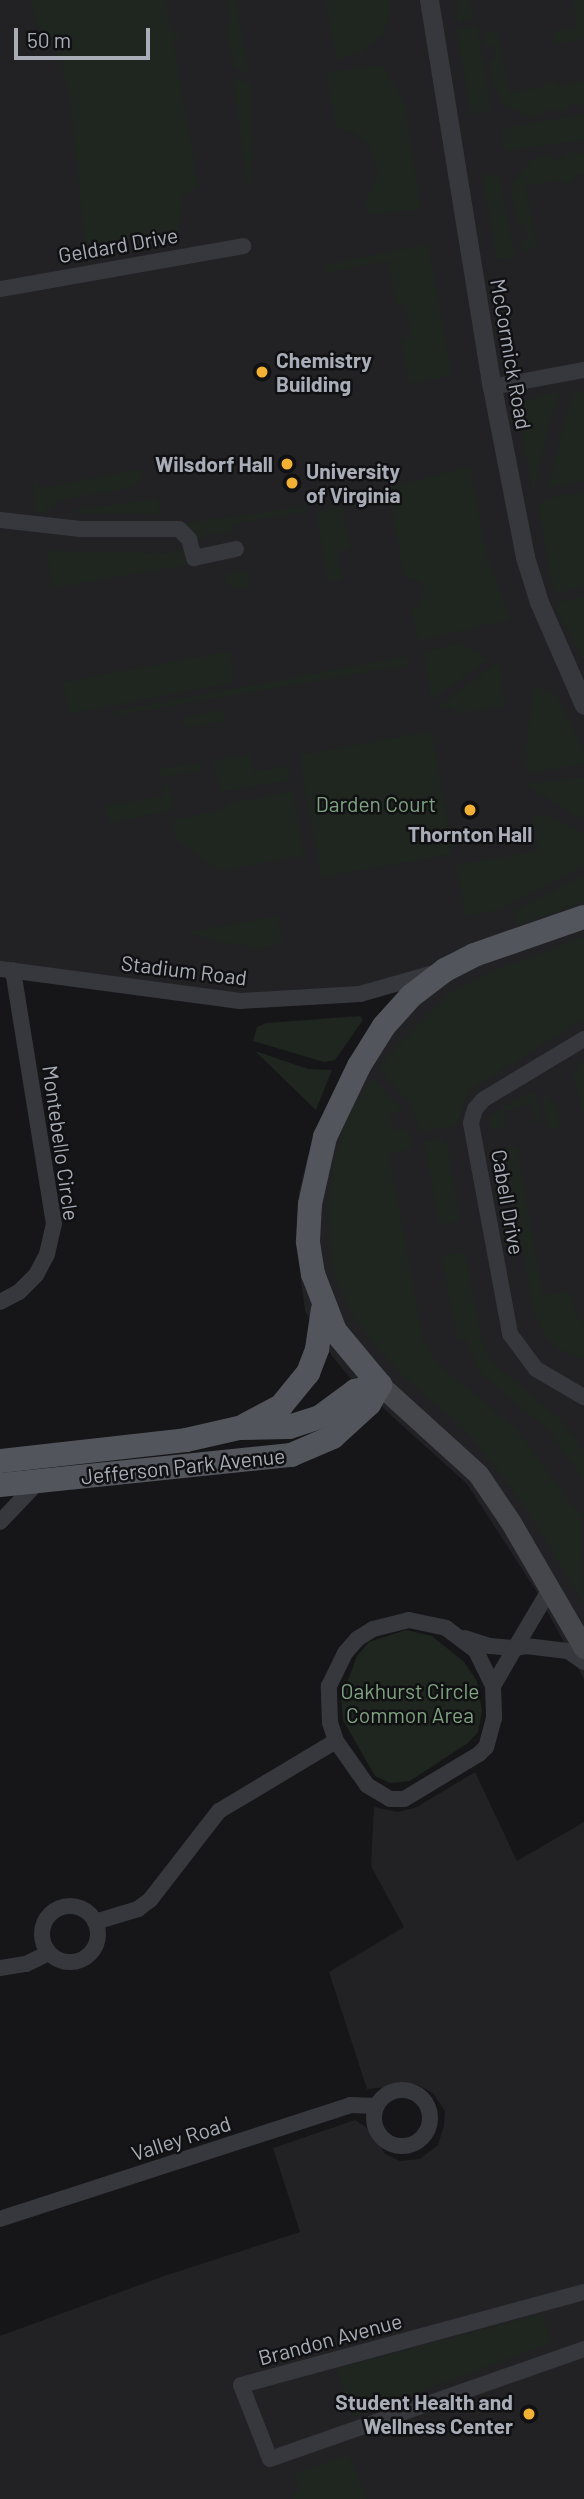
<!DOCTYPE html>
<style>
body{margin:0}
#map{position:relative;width:584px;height:2499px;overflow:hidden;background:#161618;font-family:Barlow,sans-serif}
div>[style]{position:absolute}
.built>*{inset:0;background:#222225}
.green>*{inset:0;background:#1e261f}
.minor>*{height:16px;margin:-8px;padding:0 8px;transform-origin:8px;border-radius:8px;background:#37383d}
.minor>.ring{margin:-8px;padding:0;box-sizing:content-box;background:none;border:16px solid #37383d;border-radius:50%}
.tertiary>*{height:19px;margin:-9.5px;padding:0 9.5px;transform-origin:9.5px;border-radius:9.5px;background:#37383d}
.secondary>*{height:21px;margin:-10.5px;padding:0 10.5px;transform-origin:10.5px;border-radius:10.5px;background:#45474d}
.primary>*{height:24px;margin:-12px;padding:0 12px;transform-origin:12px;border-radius:12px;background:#53555c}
.dots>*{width:19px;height:19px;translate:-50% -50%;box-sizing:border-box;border:4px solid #111113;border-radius:50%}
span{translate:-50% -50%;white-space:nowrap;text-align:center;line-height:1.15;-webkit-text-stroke:5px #111113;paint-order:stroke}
.street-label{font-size:21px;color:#a8adb8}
.poi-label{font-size:21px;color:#a8adb8;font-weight:700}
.left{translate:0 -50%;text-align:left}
.right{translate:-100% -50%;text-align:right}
.park-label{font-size:21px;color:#7fa381}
.scale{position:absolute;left:14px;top:28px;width:136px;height:32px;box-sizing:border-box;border:4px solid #a8adb8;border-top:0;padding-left:9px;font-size:21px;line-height:24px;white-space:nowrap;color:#a8adb8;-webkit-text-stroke:5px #111113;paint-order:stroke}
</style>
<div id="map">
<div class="built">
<i style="clip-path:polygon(0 0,584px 0,584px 1679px,535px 1589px,467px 1484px,351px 1379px,332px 1356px,305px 1311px,296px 1243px,299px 1192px,308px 1156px,368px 1060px,414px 1006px,451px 978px,308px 1002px,0 967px)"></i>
<i style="clip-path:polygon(475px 1772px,517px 1861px,584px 1822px,584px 2499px,0 2499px,0 2336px,164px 2276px,300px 2232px,273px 2148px,355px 2120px,369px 2129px,385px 2154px,400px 2161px,420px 2159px,438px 2145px,444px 2126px,445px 2111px,433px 2093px,416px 2084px,367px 2089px,329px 1972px,404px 1927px,371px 1866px,374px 1807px,398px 1812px,417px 1807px)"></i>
</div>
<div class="green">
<i style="clip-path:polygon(31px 0,166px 0,171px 31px,179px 30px,180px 36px,173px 38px,198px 185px,182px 197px,179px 231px,173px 234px,85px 245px,69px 93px,61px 62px,37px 26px)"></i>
<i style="clip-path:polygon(227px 0,236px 0,249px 75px,234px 67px,226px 27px,230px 26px)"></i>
<i style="clip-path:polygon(325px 0,390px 0,389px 19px,383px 33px,363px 51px,337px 60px)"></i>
<i style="clip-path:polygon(456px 0,470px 0,474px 20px,457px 23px)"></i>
<i style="clip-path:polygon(572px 0,584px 0,584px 39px,556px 44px,554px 31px,577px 27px)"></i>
<i style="clip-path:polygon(477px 26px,491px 111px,471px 114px,456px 29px)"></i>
<i style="clip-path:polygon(498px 31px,509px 93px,543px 87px,543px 83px,556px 81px,557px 86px,584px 81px,584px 106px,581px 103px,569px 105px,568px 109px,555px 112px,554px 108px,542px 111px,542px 116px,531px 117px,505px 105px,494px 89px,489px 60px,495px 59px,494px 45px,486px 46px,485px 33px)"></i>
<i style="clip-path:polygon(381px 65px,404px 100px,421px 209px,370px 215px,363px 203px,371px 192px,377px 172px,374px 156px,365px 141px,352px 132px,336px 128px,326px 73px)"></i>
<i style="clip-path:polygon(236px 77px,251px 84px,252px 183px,247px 182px,233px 81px)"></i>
<i style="clip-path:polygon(584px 114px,584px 140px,504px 151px,501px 132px,504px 128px)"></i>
<i style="clip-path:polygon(578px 150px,579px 154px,584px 153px,584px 175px,574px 176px,575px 182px,562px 184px,561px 180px,526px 186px,537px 248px,522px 251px,520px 241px,528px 239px,525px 224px,518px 225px,511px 189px,513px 182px,532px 159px,551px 155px,552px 159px,564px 157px,564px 153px)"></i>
<i style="clip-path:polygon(499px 173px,515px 257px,497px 260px,482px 177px)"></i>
<i style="clip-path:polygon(428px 244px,452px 375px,409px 384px,401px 341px,406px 335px,412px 339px,405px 303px,400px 306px,395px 301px,388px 261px,325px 273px,324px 265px)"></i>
<i style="clip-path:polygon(584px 391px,584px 481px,547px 488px,570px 402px,575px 394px)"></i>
<i style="clip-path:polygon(560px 392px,549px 425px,533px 493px,518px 409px,524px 400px)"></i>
<i style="clip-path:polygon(470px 466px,486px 553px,510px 619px,418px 641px,411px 610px,420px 605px,424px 587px,420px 581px,404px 576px,388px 488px)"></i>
<i style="clip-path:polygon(141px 469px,142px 478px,133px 487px,61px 500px,42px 513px,35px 512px,33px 484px,37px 483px,38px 489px)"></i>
<i style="clip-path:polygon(584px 492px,584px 587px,560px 593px,553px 590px,538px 508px,547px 498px)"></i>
<i style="clip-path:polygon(158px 498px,160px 514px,72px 513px,77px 510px)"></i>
<i style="clip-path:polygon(308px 506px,308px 511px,233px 524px,233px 532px,197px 538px,185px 523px)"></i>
<i style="clip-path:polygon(342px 506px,350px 549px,338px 552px,342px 580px,328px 582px,316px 512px)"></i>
<i style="clip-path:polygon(184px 550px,187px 565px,52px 588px,47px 551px,168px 553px)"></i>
<i style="clip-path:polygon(247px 570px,250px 588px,236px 589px,226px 583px,225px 574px)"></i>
<i style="clip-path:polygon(584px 597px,584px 661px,556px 611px,558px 602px)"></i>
<i style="clip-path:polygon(460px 643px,489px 659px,435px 697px,430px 694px,424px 652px)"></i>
<i style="clip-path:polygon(230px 651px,234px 682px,69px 714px,63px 682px)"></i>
<i style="clip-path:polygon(407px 656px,409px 663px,403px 666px,113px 716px,115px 711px)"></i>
<i style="clip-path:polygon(495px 664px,500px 666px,505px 705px,455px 714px,453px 707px,435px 710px)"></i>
<i style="clip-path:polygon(534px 685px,550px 694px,555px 693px,584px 750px,584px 764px,527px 773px,526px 749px)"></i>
<i style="clip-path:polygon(223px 710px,225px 721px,184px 728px,182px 718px)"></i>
<i style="clip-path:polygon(432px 731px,453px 854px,321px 877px,299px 755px)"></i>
<i style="clip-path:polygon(250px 754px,253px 772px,288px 766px,291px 780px,220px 792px,213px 760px)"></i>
<i style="clip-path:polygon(202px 762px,203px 770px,161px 777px,159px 769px)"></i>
<i style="clip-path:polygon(584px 777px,584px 821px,529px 787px,529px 784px)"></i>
<i style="clip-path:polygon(169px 785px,174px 810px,108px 823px,105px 806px,164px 796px,162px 786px)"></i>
<i style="clip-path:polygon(293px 791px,304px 855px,220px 871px,176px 840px,173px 820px,218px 811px,230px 803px)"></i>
<i style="clip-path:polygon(545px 815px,584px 833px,584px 866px,499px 910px,466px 916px,455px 865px,538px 851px,532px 818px)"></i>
<i style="clip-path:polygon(584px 875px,584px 902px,518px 925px,514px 911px)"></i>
<i style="clip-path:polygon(278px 916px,283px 943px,259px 949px,212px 940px,188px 932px)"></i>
<i style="clip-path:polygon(584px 937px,584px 1019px,476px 1086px,468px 1092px,457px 1125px,420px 1132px,411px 1105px,378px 1068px,391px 1053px,448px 994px,490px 972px)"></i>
<i style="clip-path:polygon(360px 1016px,363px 1020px,335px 1060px,324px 1062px,253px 1041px,257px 1027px,266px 1023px)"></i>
<i style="clip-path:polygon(255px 1051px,308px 1069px,332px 1070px,316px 1110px)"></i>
<i style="clip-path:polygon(584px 1061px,584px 1116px,573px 1072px)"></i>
<i style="clip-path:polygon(372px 1077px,403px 1111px,390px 1114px,393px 1131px,409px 1129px,412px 1149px,389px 1154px,423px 1339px,438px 1365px,516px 1428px,573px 1507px,584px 1514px,581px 1522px,584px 1604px,528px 1511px,493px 1464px,464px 1429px,401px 1374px,380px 1350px,355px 1319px,336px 1280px,329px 1242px,328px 1202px,334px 1162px,348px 1116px)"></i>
<i style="clip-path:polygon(530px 1093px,536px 1094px,541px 1123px,537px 1124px,532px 1104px,504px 1110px,505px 1127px,490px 1129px,490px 1118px,495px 1112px)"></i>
<i style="clip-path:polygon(546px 1095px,558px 1111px,560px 1127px,548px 1128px,542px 1097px)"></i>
<i style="clip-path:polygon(441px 1139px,447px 1143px,460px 1222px,439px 1225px,424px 1142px)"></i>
<i style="clip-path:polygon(517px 1146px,543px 1295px,571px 1292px,576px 1315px,584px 1324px,584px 1359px,559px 1349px,547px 1338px,534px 1314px,505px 1148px)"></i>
<i style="clip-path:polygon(465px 1252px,482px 1342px,491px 1361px,565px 1424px,584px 1451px,584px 1480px,548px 1430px,479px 1372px,466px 1339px,458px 1341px,441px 1256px)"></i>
<i style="clip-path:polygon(406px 1630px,432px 1636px,464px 1662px,477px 1681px,482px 1711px,478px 1732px,468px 1743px,410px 1781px,390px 1783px,375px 1776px,343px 1720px,341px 1699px,357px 1656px,369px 1642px)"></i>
<i style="clip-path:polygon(542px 2314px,552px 2342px,353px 2417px,336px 2369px)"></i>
<i style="clip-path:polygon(349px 2454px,367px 2499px,292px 2499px,291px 2493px,299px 2490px,293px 2475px)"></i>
</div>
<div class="minor">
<i style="left:0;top:289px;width:247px;rotate:-10deg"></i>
<i style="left:492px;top:387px;width:94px;rotate:-10.5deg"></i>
<i style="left:0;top:520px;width:81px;rotate:6.4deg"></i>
<i style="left:80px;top:529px;width:99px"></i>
<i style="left:179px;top:529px;width:14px;rotate:45deg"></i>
<i style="left:189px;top:539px;width:20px;rotate:75deg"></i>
<i style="left:194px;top:558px;width:43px;rotate:-12.1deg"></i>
<i style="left:0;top:969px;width:242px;rotate:7.6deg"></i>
<i style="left:240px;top:1001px;width:120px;rotate:-3.3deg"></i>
<i style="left:360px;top:994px;width:73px;rotate:-15.9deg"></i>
<i style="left:584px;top:1039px;width:117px;rotate:149deg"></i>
<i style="left:484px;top:1099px;width:13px;rotate:132deg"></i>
<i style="left:475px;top:1109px;width:15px;rotate:106deg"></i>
<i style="left:471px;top:1123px;width:215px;rotate:79.5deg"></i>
<i style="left:510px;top:1334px;width:44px;rotate:53.4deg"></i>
<i style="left:536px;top:1369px;width:56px;rotate:30.3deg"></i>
<i style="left:0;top:1302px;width:21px;rotate:-28deg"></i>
<i style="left:19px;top:1292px;width:24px;rotate:-45deg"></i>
<i style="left:36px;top:1275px;width:24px;rotate:-62deg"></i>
<i style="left:47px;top:1254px;width:31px;rotate:-77deg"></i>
<i style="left:54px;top:1224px;width:257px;rotate:-99.2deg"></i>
<i style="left:0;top:1522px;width:57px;rotate:-46.4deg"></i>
<i style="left:409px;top:1620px;width:38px;rotate:12deg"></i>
<i style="left:446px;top:1628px;width:38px;rotate:37deg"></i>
<i style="left:476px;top:1651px;width:39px;rotate:64deg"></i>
<i style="left:493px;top:1686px;width:32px;rotate:88deg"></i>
<i style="left:494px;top:1718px;width:30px;rotate:105deg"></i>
<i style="left:486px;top:1747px;width:10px;rotate:135deg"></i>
<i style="left:479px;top:1754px;width:87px;rotate:149deg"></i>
<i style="left:404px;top:1799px;width:14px;rotate:180deg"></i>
<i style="left:390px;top:1799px;width:27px;rotate:-149deg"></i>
<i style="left:367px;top:1785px;width:54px;rotate:-125.2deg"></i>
<i style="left:336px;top:1741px;width:19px;rotate:-108deg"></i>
<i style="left:330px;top:1723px;width:37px;rotate:-92deg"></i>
<i style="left:329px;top:1686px;width:37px;rotate:-64deg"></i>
<i style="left:345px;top:1653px;width:18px;rotate:-49deg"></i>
<i style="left:357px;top:1639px;width:19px;rotate:-32deg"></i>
<i style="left:373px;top:1629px;width:37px;rotate:-14deg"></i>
<i style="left:465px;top:1638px;width:26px;rotate:18deg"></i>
<i style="left:490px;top:1646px;width:25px;rotate:5deg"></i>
<i style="left:515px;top:1648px;width:69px;rotate:-59.3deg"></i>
<i style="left:493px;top:1686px;width:44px;rotate:-59.9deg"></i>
<i style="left:515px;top:1648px;width:11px;rotate:-10deg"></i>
<i style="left:526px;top:1646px;width:42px;rotate:6.8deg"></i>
<i style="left:568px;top:1651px;width:19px;rotate:35deg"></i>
<i class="ring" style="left:42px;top:1906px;width:40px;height:40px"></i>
<i style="left:95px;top:1922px;width:45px;rotate:-16.8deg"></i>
<i style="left:138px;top:1909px;width:15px;rotate:-37deg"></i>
<i style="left:150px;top:1900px;width:113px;rotate:-52.2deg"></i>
<i style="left:219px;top:1811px;width:136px;rotate:-30.9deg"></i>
<i style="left:0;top:1968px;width:26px;rotate:-9deg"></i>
<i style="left:26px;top:1964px;width:25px;rotate:-26deg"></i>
<i class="ring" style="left:374px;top:2090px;width:40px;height:40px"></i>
<i style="left:0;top:2219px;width:368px;rotate:-18deg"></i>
<i style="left:350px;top:2105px;width:26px;rotate:2deg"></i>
<i style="left:584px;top:2292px;width:355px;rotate:164.8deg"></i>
<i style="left:241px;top:2385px;width:79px;rotate:68.6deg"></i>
<i style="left:270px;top:2459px;width:333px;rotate:-19.3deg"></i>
</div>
<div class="tertiary">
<i style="left:429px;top:0;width:392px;rotate:80.8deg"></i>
<i style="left:492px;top:387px;width:173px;rotate:79deg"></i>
<i style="left:525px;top:557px;width:47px;rotate:72.7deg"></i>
<i style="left:539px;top:602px;width:112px;rotate:66.4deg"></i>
</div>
<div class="secondary">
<i style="left:380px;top:1385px;width:132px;rotate:42.2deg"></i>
<i style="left:478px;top:1474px;width:57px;rotate:55.8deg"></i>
<i style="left:510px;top:1521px;width:147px;rotate:59.8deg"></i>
</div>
<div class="primary">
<i style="left:380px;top:1385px;width:70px;rotate:-129.8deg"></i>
<i style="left:335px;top:1331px;width:61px;rotate:-111.1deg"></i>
<i style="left:313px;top:1274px;width:33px;rotate:-99deg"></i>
<i style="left:308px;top:1241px;width:37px;rotate:-87deg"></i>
<i style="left:310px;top:1204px;width:69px;rotate:-77.4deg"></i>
<i style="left:325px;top:1137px;width:79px;rotate:-64.4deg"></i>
<i style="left:359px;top:1066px;width:47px;rotate:-58deg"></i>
<i style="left:384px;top:1026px;width:40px;rotate:-48deg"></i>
<i style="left:411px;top:996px;width:43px;rotate:-37.4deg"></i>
<i style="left:445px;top:970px;width:33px;rotate:-27deg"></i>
<i style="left:474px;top:955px;width:116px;rotate:-19.1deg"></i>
<i style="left:245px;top:1425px;width:41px;rotate:-27.8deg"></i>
<i style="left:281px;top:1406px;width:43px;rotate:-50.7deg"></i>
<i style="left:308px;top:1373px;width:26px;rotate:-69deg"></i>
<i style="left:317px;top:1349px;width:40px;rotate:-81.5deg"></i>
<i style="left:0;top:1461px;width:187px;rotate:-6.4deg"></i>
<i style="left:186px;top:1440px;width:54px;rotate:-12.8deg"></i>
<i style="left:239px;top:1428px;width:50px;rotate:-1.1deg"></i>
<i style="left:289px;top:1427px;width:33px;rotate:-18deg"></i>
<i style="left:320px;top:1417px;width:44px;rotate:-36.6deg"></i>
<i style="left:355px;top:1391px;width:26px;rotate:-13deg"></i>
<i style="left:0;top:1485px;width:293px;rotate:-5.9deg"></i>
<i style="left:291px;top:1455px;width:46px;rotate:-23.2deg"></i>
<i style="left:333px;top:1437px;width:49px;rotate:-42.5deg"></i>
<i style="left:369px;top:1404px;width:22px;rotate:-60deg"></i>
</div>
<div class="dots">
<i style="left:262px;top:372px;background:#f2b134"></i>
<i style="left:287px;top:464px;background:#f2b134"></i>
<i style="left:292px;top:483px;background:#f2b134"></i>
<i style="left:470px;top:810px;background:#f2b134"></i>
<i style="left:529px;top:2414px;background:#f2b134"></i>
</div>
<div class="street-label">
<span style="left:118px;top:245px;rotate:-10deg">Geldard Drive</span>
<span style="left:511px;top:354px;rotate:80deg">McCormick Road</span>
<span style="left:184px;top:970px;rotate:7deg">Stadium Road</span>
<span style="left:61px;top:1143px;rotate:82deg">Montebello Circle</span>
<span style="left:508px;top:1202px;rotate:80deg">Cabell Drive</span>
<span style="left:183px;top:1466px;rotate:-6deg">Jefferson Park Avenue</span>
<span style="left:181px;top:2138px;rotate:-18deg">Valley Road</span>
<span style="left:330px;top:2339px;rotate:-15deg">Brandon Avenue</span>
</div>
<div class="poi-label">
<span class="left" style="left:276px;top:372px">Chemistry<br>Building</span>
<span class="right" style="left:273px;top:464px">Wilsdorf Hall</span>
<span class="left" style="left:306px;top:483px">University<br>of Virginia</span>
<span style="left:470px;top:834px">Thornton Hall</span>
<span class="right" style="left:513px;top:2414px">Student Health and<br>Wellness Center</span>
</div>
<div class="park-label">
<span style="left:376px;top:804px">Darden Court</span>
<span style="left:410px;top:1703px">Oakhurst Circle<br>Common Area</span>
</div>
<div class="scale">50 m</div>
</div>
